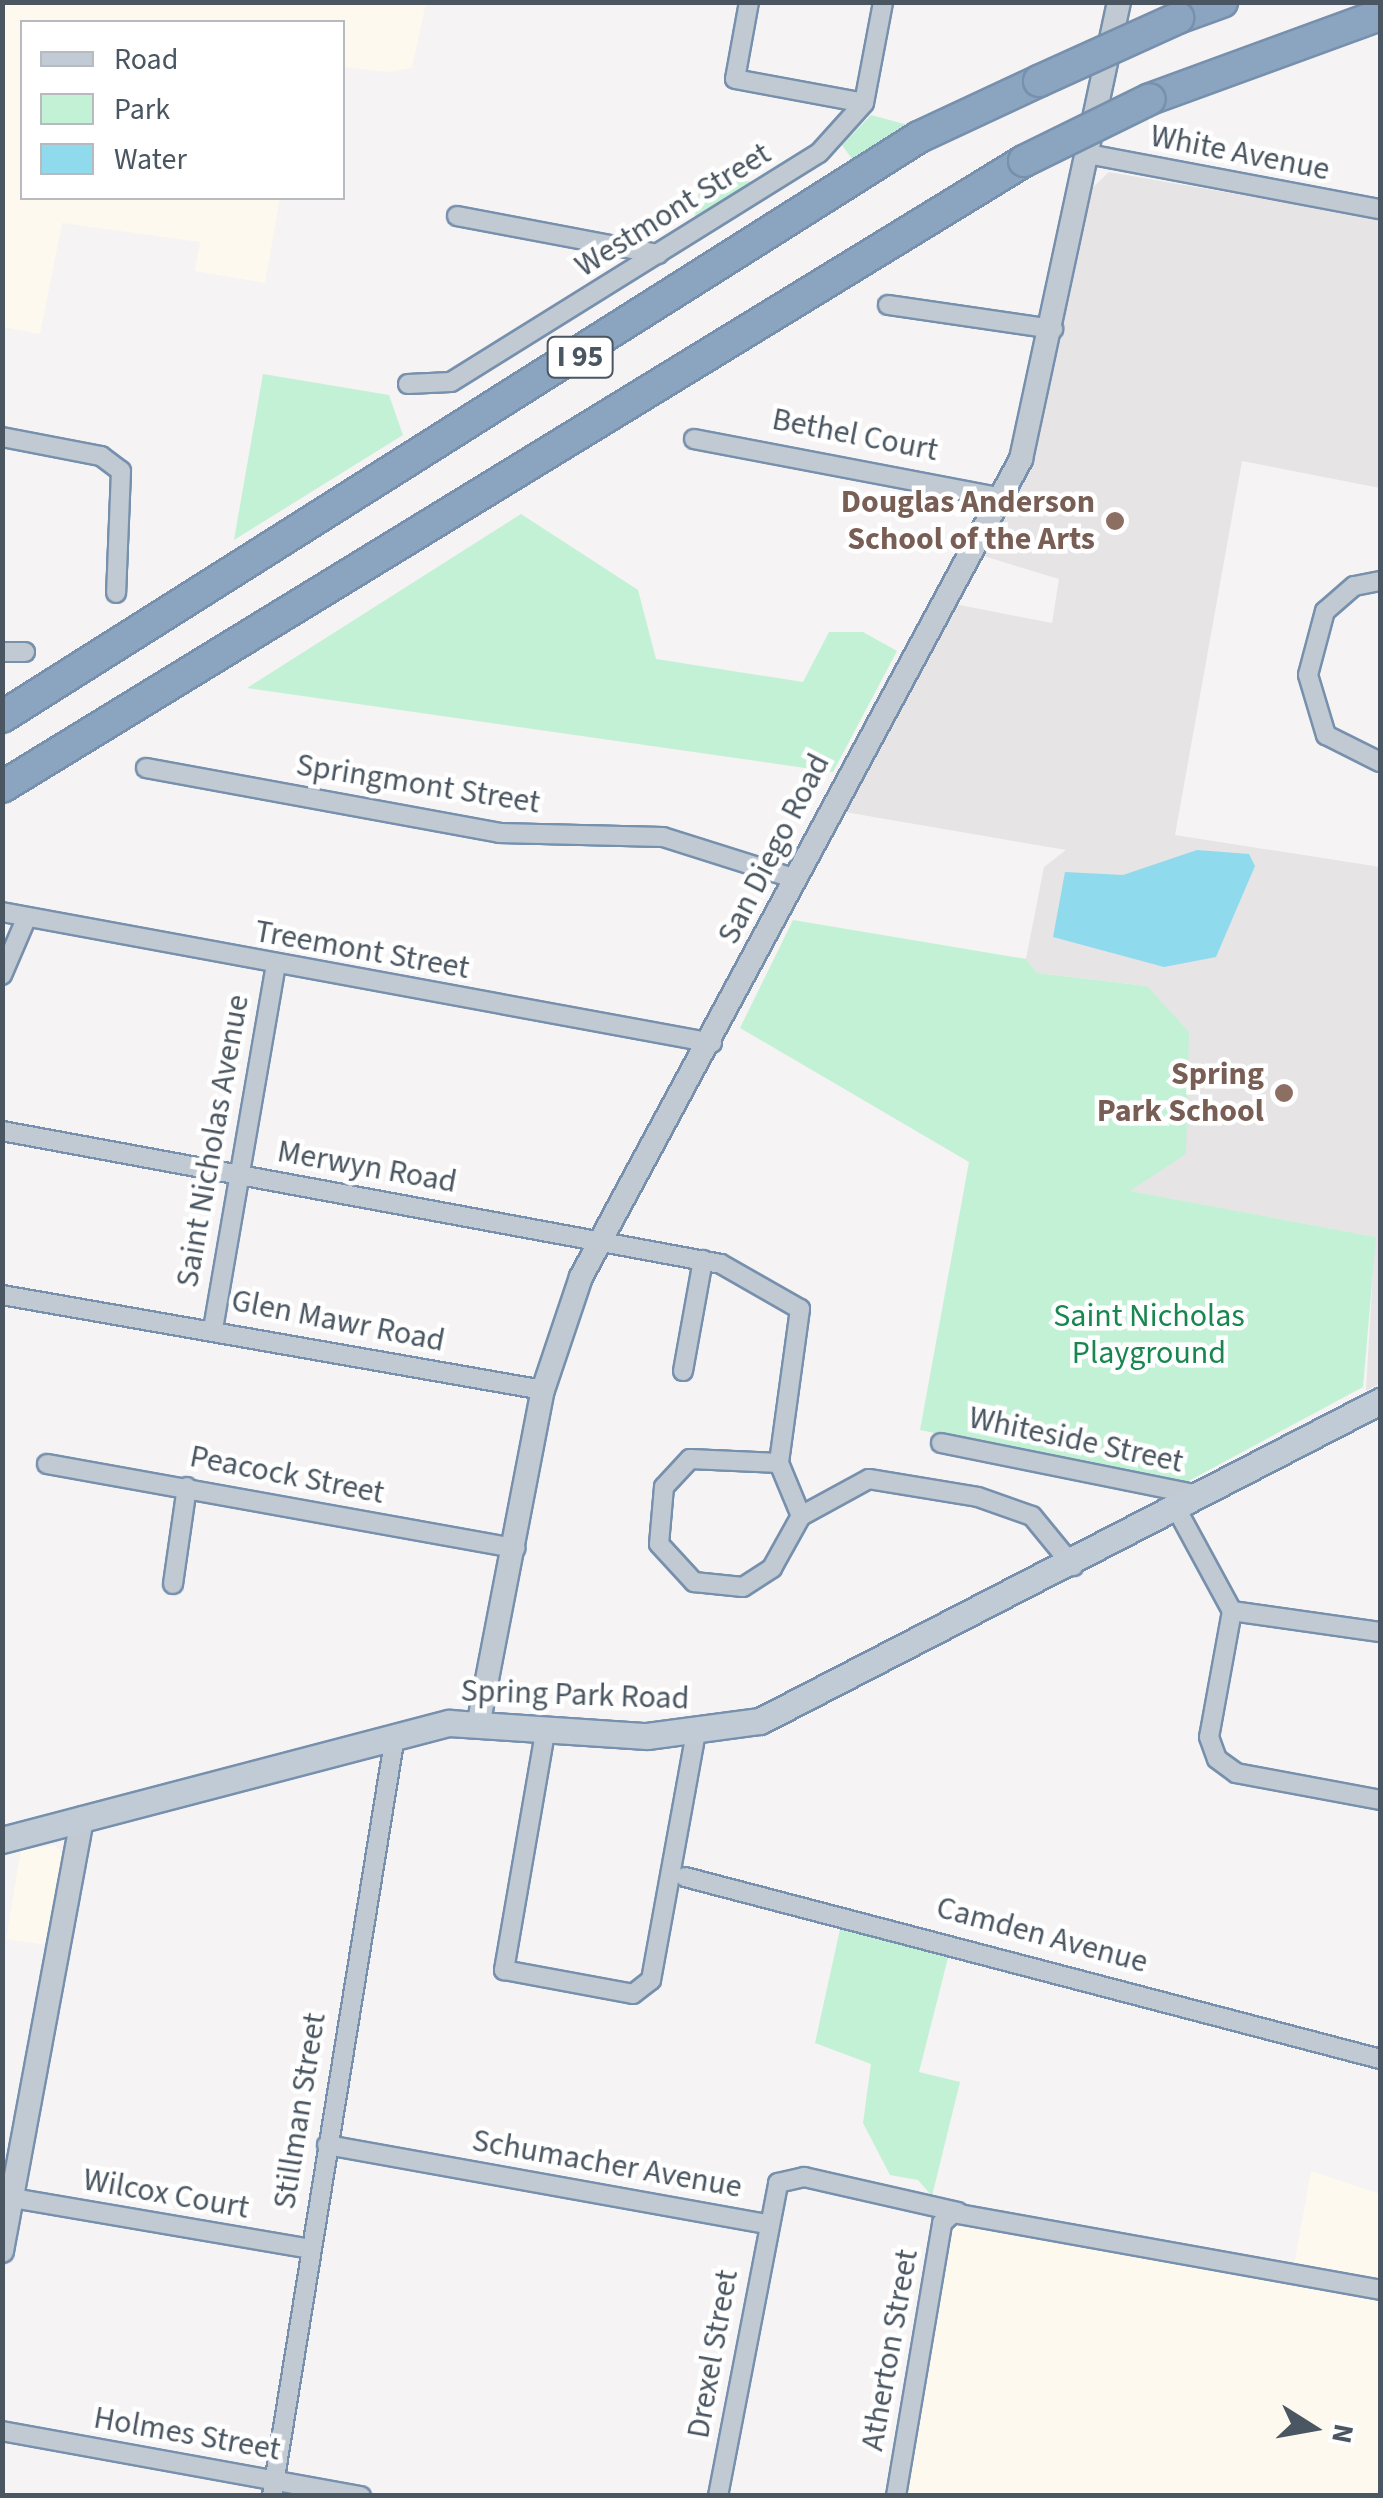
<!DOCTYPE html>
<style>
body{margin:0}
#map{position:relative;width:1383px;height:2498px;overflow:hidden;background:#f5f3f3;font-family:"Source Sans 3",sans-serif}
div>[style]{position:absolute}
.commercial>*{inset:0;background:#fdf9ef}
.education>*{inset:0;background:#e6e4e5}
.green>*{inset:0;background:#c3f1d5}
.water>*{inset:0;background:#90daee}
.roads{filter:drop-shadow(2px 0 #7690ad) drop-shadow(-2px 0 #7690ad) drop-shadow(0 2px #7690ad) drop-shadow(0 -2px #7690ad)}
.minor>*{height:18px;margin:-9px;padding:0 9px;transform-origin:9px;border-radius:9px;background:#c1cad2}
.tertiary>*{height:22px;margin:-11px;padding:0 11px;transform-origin:11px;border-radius:11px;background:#c1cad2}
.secondary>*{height:25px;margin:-12.5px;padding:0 12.5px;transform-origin:12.5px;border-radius:12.5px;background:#c1cbd6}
.motorway>*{height:30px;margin:-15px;padding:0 15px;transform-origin:15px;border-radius:15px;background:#8ba5c1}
.bridges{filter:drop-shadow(2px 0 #7690ad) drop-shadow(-2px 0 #7690ad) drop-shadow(0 2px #7690ad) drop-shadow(0 -2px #7690ad)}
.motorway-bridge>*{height:30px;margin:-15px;padding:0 15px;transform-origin:15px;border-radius:15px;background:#8ba5c1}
.dots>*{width:28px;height:28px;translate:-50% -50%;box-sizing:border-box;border:5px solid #fff;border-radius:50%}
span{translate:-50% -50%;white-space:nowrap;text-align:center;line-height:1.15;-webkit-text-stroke:9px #fff;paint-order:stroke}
.shield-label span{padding:2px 8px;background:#fff;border:2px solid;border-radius:8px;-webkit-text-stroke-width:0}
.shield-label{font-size:30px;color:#4a5661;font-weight:700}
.street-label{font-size:32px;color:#4a5661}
.education-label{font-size:32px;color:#785e54;font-weight:700}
.right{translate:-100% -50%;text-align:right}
.park-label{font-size:32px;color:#17864f}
.frame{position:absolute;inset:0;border:5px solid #4a5661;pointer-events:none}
.legend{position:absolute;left:20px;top:20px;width:325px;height:180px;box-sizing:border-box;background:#fff;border:2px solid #b7bbc0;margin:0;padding:12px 18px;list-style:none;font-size:30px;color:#4a5661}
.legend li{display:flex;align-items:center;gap:20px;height:50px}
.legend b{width:50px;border:2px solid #b7bbc0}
.north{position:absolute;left:1263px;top:2378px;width:100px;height:100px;-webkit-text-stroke:8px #fff;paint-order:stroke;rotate:101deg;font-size:28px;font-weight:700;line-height:40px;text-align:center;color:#4a5661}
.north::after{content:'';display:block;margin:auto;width:35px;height:45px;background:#4a5661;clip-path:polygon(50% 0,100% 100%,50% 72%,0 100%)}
</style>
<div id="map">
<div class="commercial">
<i style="clip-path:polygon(2px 3px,3px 2px,426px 3px,412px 68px,388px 72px,343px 67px,342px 22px,22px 22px,22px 198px,280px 198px,265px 283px,195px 271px,200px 242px,62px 223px,40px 334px,3px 327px)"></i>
<i style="clip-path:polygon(56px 1845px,64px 1857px,48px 1945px,6px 1939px,21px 1850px)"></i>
<i style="clip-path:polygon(1311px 2171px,1380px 2194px,1380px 2280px,1294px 2265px)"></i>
<i style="clip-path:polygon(954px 2222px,1380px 2299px,1380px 2486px,1373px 2495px,907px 2496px)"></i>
</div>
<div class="education">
<i style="clip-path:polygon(1109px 172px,1380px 219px,1380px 488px,1242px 461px,1175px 835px,1380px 867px,1380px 1383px,1366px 1391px,1375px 1237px,1129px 1191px,1147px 986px,1037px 973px,1026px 959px,1044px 867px,1066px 850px,839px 811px,949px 603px,1052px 623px,1059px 579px,977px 554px,1025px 477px,1090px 190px)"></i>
</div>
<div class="green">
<i style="clip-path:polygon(871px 115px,908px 125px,852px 159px,842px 145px)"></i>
<i style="clip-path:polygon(702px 176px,762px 183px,694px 222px)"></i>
<i style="clip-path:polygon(263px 374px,389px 395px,403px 435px,234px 540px)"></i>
<i style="clip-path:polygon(521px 514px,638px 590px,656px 659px,803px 682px,829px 632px,863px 632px,897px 651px,833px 772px,247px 688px)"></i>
<i style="clip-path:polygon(793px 920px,1026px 959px,1037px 973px,1147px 986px,1189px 1032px,1186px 1154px,1130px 1191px,1376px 1237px,1363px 1387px,1183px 1484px,920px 1430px,969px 1162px,740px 1028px)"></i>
<i style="clip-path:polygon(842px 1920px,950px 1950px,919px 2072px,960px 2082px,932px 2196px,918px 2180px,890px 2175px,863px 2123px,871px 2064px,815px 2043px)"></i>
</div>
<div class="water">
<i style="clip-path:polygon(1197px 850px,1249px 854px,1255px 866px,1216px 957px,1164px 967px,1053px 937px,1065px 872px,1123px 875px)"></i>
</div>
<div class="roads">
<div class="minor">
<i style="left:749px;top:2px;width:78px;rotate:100.3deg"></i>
<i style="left:735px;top:79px;width:131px;rotate:10.5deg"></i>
<i style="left:1088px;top:154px;width:297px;rotate:10.7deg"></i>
<i style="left:457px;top:216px;width:205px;rotate:10.7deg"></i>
<i style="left:888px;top:305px;width:167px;rotate:8.3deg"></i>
<i style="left:408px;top:384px;width:43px;rotate:-2.7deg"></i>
<i style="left:451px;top:382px;width:433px;rotate:-31.9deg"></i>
<i style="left:819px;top:153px;width:67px;rotate:-48deg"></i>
<i style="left:864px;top:103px;width:103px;rotate:-79.3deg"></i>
<i style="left:2px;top:437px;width:101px;rotate:10.9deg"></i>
<i style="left:101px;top:456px;width:25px;rotate:37deg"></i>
<i style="left:121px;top:471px;width:122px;rotate:92.3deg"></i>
<i style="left:694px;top:439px;width:314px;rotate:10.8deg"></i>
<i style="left:1380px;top:581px;width:26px;rotate:169deg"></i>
<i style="left:1354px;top:586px;width:38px;rotate:139deg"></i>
<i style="left:1325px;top:611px;width:66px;rotate:104.9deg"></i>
<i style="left:1308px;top:675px;width:63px;rotate:73.3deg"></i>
<i style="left:1326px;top:735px;width:60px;rotate:26.6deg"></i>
<i style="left:2px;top:652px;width:23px"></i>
<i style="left:146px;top:768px;width:359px;rotate:10.4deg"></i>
<i style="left:499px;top:833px;width:164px;rotate:1.4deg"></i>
<i style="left:663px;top:837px;width:139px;rotate:17.5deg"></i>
<i style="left:2px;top:912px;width:722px;rotate:10.45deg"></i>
<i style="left:2px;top:975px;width:61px;rotate:-66.8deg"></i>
<i style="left:2px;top:1131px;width:731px;rotate:10.48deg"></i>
<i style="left:721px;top:1264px;width:91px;rotate:29.7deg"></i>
<i style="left:800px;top:1309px;width:155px;rotate:97.8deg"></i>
<i style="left:779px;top:1463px;width:57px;rotate:67.5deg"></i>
<i style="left:801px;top:1516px;width:77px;rotate:-28.6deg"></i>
<i style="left:869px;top:1479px;width:110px;rotate:9.4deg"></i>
<i style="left:978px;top:1497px;width:57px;rotate:19.4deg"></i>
<i style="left:1032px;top:1516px;width:65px;rotate:50.6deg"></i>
<i style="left:2px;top:1295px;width:549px;rotate:9.96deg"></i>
<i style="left:213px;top:1329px;width:369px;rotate:-80.2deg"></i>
<i style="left:683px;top:1371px;width:113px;rotate:-79.8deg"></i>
<i style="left:941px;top:1443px;width:262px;rotate:11.4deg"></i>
<i style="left:779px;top:1463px;width:89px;rotate:-177.4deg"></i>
<i style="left:690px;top:1459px;width:38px;rotate:133deg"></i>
<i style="left:664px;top:1487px;width:57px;rotate:95deg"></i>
<i style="left:659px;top:1544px;width:52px;rotate:47.4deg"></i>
<i style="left:694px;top:1582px;width:49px;rotate:5.8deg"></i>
<i style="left:743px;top:1587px;width:35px;rotate:-33deg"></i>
<i style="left:772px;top:1568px;width:60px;rotate:-60.9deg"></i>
<i style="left:47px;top:1464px;width:476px;rotate:10.2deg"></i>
<i style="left:1176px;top:1508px;width:117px;rotate:61.5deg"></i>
<i style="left:173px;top:1584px;width:98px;rotate:-81.8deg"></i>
<i style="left:1232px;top:1611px;width:128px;rotate:100.3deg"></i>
<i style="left:1209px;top:1737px;width:23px;rotate:70deg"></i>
<i style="left:1217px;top:1759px;width:24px;rotate:36deg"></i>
<i style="left:1236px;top:1773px;width:147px;rotate:10.6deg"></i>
<i style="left:1232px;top:1611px;width:149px;rotate:8.1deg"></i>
<i style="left:546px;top:1727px;width:247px;rotate:99.8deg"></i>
<i style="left:504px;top:1970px;width:131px;rotate:10.5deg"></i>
<i style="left:633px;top:1994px;width:23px;rotate:-38deg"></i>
<i style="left:651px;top:1980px;width:252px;rotate:-79.7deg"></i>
<i style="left:685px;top:1877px;width:718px;rotate:14.67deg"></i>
<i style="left:327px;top:2145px;width:448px;rotate:10.2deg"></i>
<i style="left:12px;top:2198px;width:301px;rotate:9.7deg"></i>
<i style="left:2px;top:2431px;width:365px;rotate:10.3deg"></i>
<i style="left:272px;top:2496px;width:770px;rotate:-80.81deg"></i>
<i style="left:718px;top:2496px;width:319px;rotate:-79.1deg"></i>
<i style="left:778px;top:2183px;width:27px;rotate:-13deg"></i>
<i style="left:804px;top:2177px;width:158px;rotate:12.8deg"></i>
<i style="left:896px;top:2496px;width:277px;rotate:-80.4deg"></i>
<i style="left:942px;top:2223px;width:15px;rotate:-42deg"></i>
<i style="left:953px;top:2213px;width:434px;rotate:10.2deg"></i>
</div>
<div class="tertiary">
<i style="left:479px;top:1721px;width:337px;rotate:-79.1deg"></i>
<i style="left:543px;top:1390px;width:119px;rotate:-71.4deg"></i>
<i style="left:581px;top:1277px;width:929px;rotate:-61.72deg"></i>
<i style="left:1021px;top:459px;width:467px;rotate:-77.9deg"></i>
<i style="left:2px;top:2251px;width:440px;rotate:-79.5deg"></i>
</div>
<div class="secondary">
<i style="left:2px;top:1840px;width:462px;rotate:-14.7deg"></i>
<i style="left:449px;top:1723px;width:198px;rotate:3.8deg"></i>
<i style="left:647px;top:1736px;width:114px;rotate:-7.6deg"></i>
<i style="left:760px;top:1721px;width:698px;rotate:-27.3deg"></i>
</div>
<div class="motorway">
<i style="left:1178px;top:18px;width:47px;rotate:-20deg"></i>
<i style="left:1150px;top:99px;width:245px;rotate:-20.1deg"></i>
<i style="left:2px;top:717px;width:1085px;rotate:-32.31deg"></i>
<i style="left:919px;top:137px;width:132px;rotate:-25deg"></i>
<i style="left:2px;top:787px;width:1198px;rotate:-31.49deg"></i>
</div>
</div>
<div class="bridges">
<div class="motorway-bridge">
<i style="left:1039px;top:81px;width:153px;rotate:-24.4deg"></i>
<i style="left:1024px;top:161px;width:140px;rotate:-26.2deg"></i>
</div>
</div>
<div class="dots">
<i style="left:1115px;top:521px;background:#8d6e63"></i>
<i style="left:1284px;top:1093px;background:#8d6e63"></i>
</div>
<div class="shield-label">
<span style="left:580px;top:357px">I 95</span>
</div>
<div class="street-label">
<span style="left:1240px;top:153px;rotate:11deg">White Avenue</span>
<span style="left:673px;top:210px;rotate:-32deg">Westmont Street</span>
<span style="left:855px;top:435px;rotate:11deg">Bethel Court</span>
<span style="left:418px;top:784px;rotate:9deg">Springmont Street</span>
<span style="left:774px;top:849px;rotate:-63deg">San Diego Road</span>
<span style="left:362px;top:950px;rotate:10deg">Treemont Street</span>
<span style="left:213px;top:1141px;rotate:-80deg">Saint Nicholas Avenue</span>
<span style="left:367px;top:1167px;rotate:10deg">Merwyn Road</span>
<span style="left:338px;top:1321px;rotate:11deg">Glen Mawr Road</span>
<span style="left:1076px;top:1440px;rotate:12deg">Whiteside Street</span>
<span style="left:287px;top:1475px;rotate:11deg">Peacock Street</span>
<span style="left:575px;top:1695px;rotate:2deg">Spring Park Road</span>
<span style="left:1042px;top:1935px;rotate:15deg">Camden Avenue</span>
<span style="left:300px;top:2111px;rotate:-81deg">Stillman Street</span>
<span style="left:607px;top:2164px;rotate:10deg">Schumacher Avenue</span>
<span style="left:166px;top:2194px;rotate:10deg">Wilcox Court</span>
<span style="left:890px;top:2350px;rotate:-80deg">Atherton Street</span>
<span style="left:713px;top:2354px;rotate:-80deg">Drexel Street</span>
<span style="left:187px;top:2434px;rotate:10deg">Holmes Street</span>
</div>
<div class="education-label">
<span class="right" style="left:1095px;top:521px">Douglas Anderson<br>School of the Arts</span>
<span class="right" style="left:1264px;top:1093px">Spring<br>Park School</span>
</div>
<div class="park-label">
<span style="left:1149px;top:1335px">Saint Nicholas<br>Playground</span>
</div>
<div class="frame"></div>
<ul class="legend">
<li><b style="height:12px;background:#c1cbd6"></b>Road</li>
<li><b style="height:28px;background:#c3f1d5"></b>Park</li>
<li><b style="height:28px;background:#90daee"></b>Water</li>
</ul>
<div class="north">N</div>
</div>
